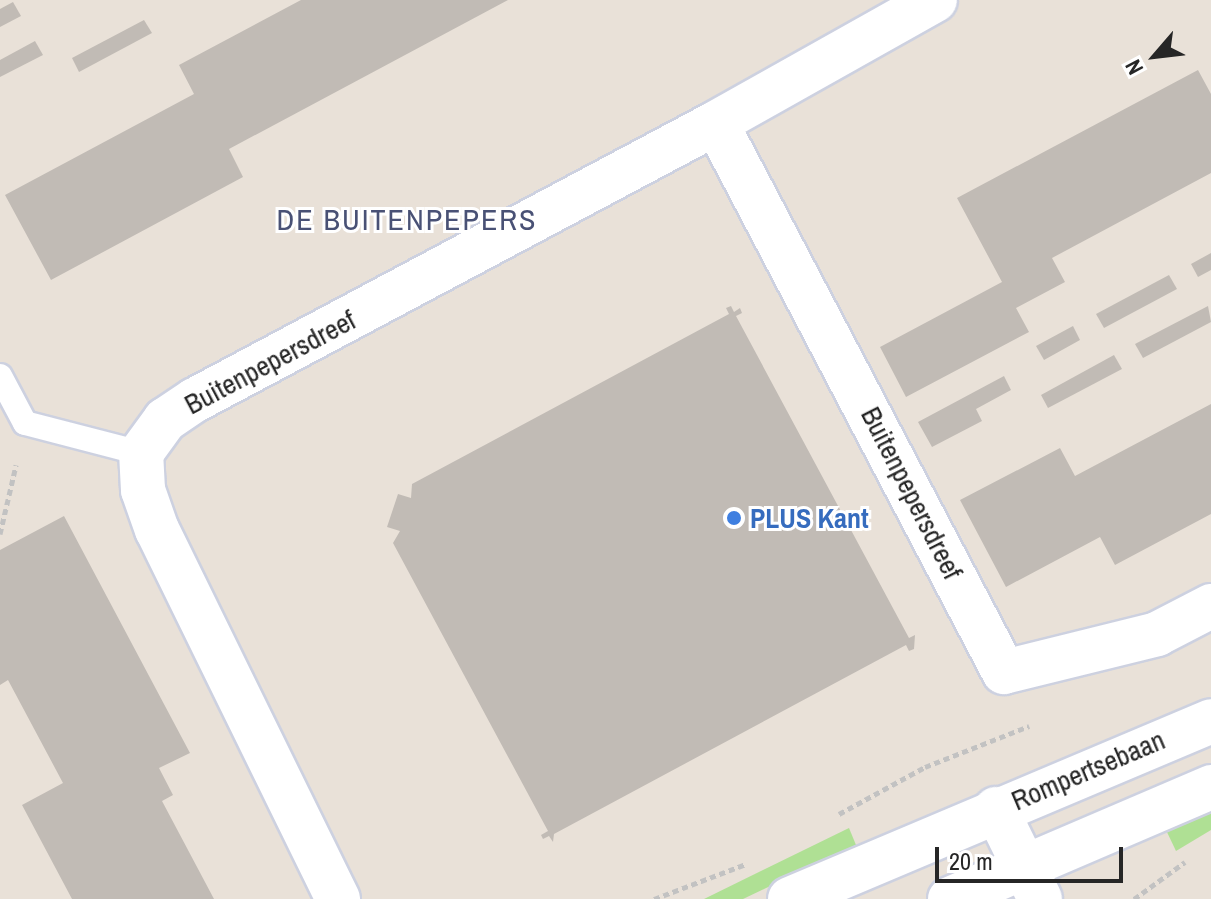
<!DOCTYPE html>
<style>
body{margin:0}
#map{position:relative;width:1211px;height:899px;overflow:hidden;background:#e9e1d8;font-family:"Archivo Narrow",sans-serif}
div>[style]{position:absolute}
.green>*{inset:0;background:#afe094}
.building>*{inset:0;background:#c1bbb5}
.path>*{height:5px;margin-top:-2.5px;transform-origin:0;background:repeating-linear-gradient(90deg,#c2c2c2 0 6px,transparent 0 10px)}
.roads{filter:drop-shadow(2px 0 #cdd1e0) drop-shadow(-2px 0 #cdd1e0) drop-shadow(0 2px #cdd1e0) drop-shadow(0 -2px #cdd1e0)}
.service>*{height:24px;margin:-12px;padding:0 12px;transform-origin:12px;border-radius:12px;background:#fff}
.minor>*{height:44px;margin:-22px;padding:0 22px;transform-origin:22px;border-radius:22px;background:#fff}
.tertiary>*{height:44px;margin:-22px;padding:0 22px;transform-origin:22px;border-radius:22px;background:#fff}
.dots>*{width:22px;height:22px;translate:-50% -50%;box-sizing:border-box;border:4px solid #fff;border-radius:50%}
span{translate:-50% -50%;white-space:nowrap;text-align:center;line-height:1.15;-webkit-text-stroke:6px #fff;paint-order:stroke}
.street-label{font-size:28px;color:#262626}
.shop-label{font-size:28px;color:#366cbe;font-weight:700}
.left{translate:0 -50%;text-align:left}
.neighbourhood-label{font-size:30px;color:#495175;letter-spacing:2px}
.north{position:absolute;left:1115px;top:16px;width:80px;height:80px;-webkit-text-stroke:6px #fff;paint-order:stroke;rotate:242deg;font-size:22px;font-weight:700;line-height:32px;text-align:center;color:#262626}
.north::after{content:'';display:block;margin:auto;width:28px;height:36px;background:#262626;clip-path:polygon(50% 0,100% 100%,50% 72%,0 100%)}
.scale{position:absolute;left:935px;top:847px;width:188px;height:36px;box-sizing:border-box;border:4px solid #262626;border-top:0;padding-left:10px;font-size:24px;line-height:28px;white-space:nowrap;color:#262626;-webkit-text-stroke:6px #fff;paint-order:stroke}
</style>
<div id="map">
<div class="green">
<i style="clip-path:polygon(1211px 810px,1211px 830px,1176px 851px,1166px 830px)"></i>
<i style="clip-path:polygon(849px 828px,856px 845px,743px 899px,704px 899px)"></i>
</div>
<div class="building">
<i style="clip-path:polygon(301px 0,508px 0,229px 149px,243px 177px,51px 280px,5px 195px,194px 94px,179px 65px)"></i>
<i style="clip-path:polygon(13px 2px,21px 16px,0 27px,0 9px)"></i>
<i style="clip-path:polygon(144px 20px,152px 33px,79px 72px,72px 58px)"></i>
<i style="clip-path:polygon(35px 41px,43px 55px,0 77px,0 60px)"></i>
<i style="clip-path:polygon(1198px 70px,1211px 94px,1211px 173px,1052px 258px,1065px 282px,1016px 308px,1029px 332px,906px 397px,880px 347px,1002px 282px,957px 198px)"></i>
<i style="clip-path:polygon(1211px 253px,1211px 270px,1198px 277px,1191px 264px)"></i>
<i style="clip-path:polygon(1169px 275px,1177px 289px,1104px 328px,1096px 314px)"></i>
<i style="clip-path:polygon(731px 306px,734px 312px,740px 308px,742px 313px,736px 316px,909px 638px,915px 635px,914px 649px,909px 651px,906px 645px,554px 834px,553px 842px,549px 836px,543px 839px,541px 835px,548px 831px,393px 543px,400px 531px,387px 527px,398px 494px,411px 498px,412px 484px,729px 314px,726px 308px)"></i>
<i style="clip-path:polygon(1208px 306px,1211px 322px,1143px 358px,1135px 344px)"></i>
<i style="clip-path:polygon(1073px 326px,1080px 340px,1044px 360px,1036px 346px)"></i>
<i style="clip-path:polygon(1114px 355px,1122px 369px,1048px 408px,1041px 395px)"></i>
<i style="clip-path:polygon(1004px 376px,1011px 390px,976px 409px,982px 421px,932px 447px,918px 422px)"></i>
<i style="clip-path:polygon(1211px 404px,1211px 514px,1115px 565px,1100px 537px,1006px 587px,960px 500px,1060px 448px,1075px 476px)"></i>
<i style="clip-path:polygon(64px 516px,190px 753px,159px 768px,173px 795px,162px 801px,214px 899px,72px 899px,22px 805px,63px 783px,8px 680px,0 685px,0 550px)"></i>
</div>
<div class="path">
<i style="left:0;top:534px;width:71px;rotate:-76.9deg"></i>
<i style="left:839px;top:814px;width:98px;rotate:-28.7deg"></i>
<i style="left:925px;top:767px;width:112px;rotate:-21.5deg"></i>
<i style="left:654px;top:899px;width:98px;rotate:-20.8deg"></i>
<i style="left:1134px;top:899px;width:63px;rotate:-36deg"></i>
</div>
<div class="roads">
<div class="service">
<i style="left:0;top:376px;width:53px;rotate:62deg"></i>
<i style="left:25px;top:423px;width:120px;rotate:14.5deg"></i>
</div>
<div class="minor">
<i style="left:716px;top:123px;width:251px;rotate:-29.3deg"></i>
<i style="left:996px;top:809px;width:100px;rotate:63.9deg"></i>
<i style="left:338px;top:899px;width:411px;rotate:-116.1deg"></i>
<i style="left:157px;top:530px;width:42px;rotate:-109.3deg"></i>
<i style="left:143px;top:490px;width:37px;rotate:-93deg"></i>
<i style="left:141px;top:453px;width:41px;rotate:-54deg"></i>
<i style="left:165px;top:420px;width:36px;rotate:-34deg"></i>
<i style="left:195px;top:400px;width:590px;rotate:-28deg"></i>
<i style="left:716px;top:123px;width:620px;rotate:62.32deg"></i>
<i style="left:1004px;top:672px;width:158px;rotate:-13.9deg"></i>
<i style="left:1157px;top:634px;width:61px;rotate:-27.4deg"></i>
</div>
<div class="tertiary">
<i style="left:790px;top:899px;width:457px;rotate:-22.9deg"></i>
<i style="left:950px;top:899px;width:284px;rotate:-23.2deg"></i>
</div>
</div>
<div class="dots">
<i style="left:734px;top:518px;background:#3f7fe0"></i>
</div>
<div class="street-label">
<span style="left:270px;top:362px;rotate:-28deg">Buitenpepersdreef</span>
<span style="left:912px;top:493px;rotate:63deg">Buitenpepersdreef</span>
<span style="left:1088px;top:770px;rotate:-23deg">Rompertsebaan</span>
</div>
<div class="shop-label">
<span class="left" style="left:750px;top:518px">PLUS Kant</span>
</div>
<div class="neighbourhood-label">
<span style="left:407px;top:219px">DE BUITENPEPERS</span>
</div>
<div class="north">N</div>
<div class="scale">20 m</div>
</div>
